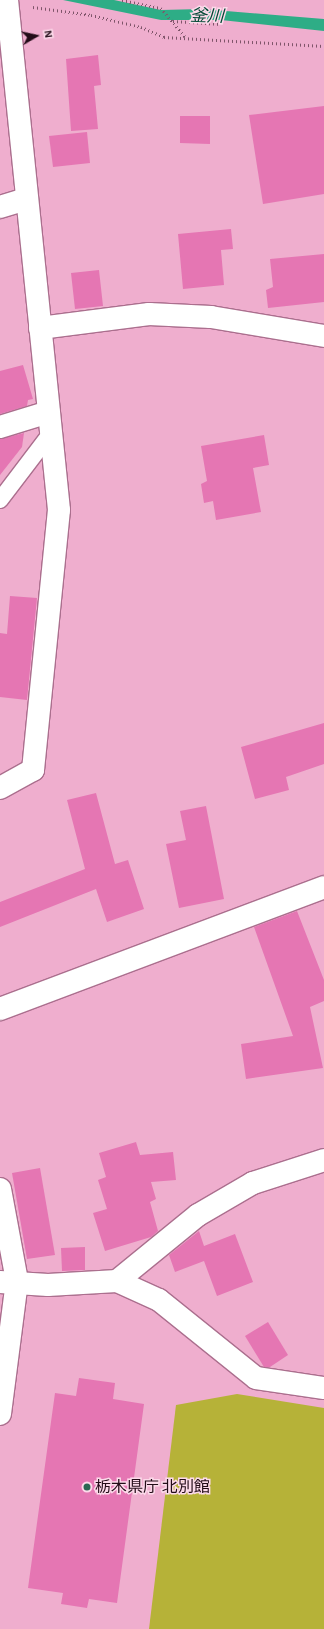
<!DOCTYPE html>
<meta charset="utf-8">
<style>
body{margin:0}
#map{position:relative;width:324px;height:1629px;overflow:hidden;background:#efaece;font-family:"Alegreya Sans","Noto Sans JP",sans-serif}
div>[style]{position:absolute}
.green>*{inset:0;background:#b6b238}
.water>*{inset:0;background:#2ead86}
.building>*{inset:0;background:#e576b3}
.path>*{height:2.5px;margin-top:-1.25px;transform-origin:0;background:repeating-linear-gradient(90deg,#7f556a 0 1px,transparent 0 4px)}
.roads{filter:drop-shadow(1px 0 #ab6f8e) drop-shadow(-1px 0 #ab6f8e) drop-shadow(0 1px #ab6f8e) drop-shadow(0 -1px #ab6f8e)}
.lane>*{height:16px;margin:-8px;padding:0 8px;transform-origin:8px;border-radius:8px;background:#fff}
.street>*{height:22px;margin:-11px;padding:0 11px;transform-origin:11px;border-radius:11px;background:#fff}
.dots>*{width:11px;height:11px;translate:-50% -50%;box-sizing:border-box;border:2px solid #fcdaea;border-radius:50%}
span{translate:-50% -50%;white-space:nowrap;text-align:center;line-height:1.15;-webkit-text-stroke:3px #fcdaea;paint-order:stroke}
.poi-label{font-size:16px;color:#230c18}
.left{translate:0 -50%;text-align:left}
.water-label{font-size:17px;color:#004835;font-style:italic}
.north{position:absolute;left:16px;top:16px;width:40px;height:40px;-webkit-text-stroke:3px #fcdaea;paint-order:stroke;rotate:81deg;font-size:11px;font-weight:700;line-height:16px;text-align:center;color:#230c18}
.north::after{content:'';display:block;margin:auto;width:14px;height:18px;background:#230c18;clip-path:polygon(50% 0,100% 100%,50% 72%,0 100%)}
</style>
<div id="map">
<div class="green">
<i style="clip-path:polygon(237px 1394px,324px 1408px,324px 1629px,149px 1629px,176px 1405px)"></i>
</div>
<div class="water">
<i style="clip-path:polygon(63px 0,114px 0,161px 10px,202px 9px,324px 19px,324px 31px,221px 20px,161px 20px)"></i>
</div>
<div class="building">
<i style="clip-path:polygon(98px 55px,101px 85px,94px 86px,98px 129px,71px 131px,66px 59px)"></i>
<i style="clip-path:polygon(324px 106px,324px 194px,263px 204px,249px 115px)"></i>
<i style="clip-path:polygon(180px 116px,210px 116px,210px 144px,180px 143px)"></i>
<i style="clip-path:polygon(87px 132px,90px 163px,53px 167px,49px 136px)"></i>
<i style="clip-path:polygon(231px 229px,233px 249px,221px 250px,224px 285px,183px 289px,178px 234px)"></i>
<i style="clip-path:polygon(324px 254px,324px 302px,268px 308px,266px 290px,273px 287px,270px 259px)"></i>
<i style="clip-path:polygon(99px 270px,103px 306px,75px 309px,71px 273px)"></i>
<i style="clip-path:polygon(23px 365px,33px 399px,28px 400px,27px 406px,0 414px,0 371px)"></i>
<i style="clip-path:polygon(24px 433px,22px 447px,0 475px,0 439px)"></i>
<i style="clip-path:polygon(264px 435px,269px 465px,253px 468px,261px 512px,216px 520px,213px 501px,204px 503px,201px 484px,207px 481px,201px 446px)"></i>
<i style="clip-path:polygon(10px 596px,37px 598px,27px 700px,0 697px,0 633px,7px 634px)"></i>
<i style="clip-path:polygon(324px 723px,324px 764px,286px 777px,289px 790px,255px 799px,241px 747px)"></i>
<i style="clip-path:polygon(96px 793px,115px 864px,128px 860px,144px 909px,107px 922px,96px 889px,0 927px,0 902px,85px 869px,67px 800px)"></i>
<i style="clip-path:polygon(206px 806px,224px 899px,179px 908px,166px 844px,186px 840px,180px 811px)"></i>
<i style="clip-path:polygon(297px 911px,324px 980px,324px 1001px,310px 1007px,323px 1068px,246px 1079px,241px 1044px,293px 1036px,254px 927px)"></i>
<i style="clip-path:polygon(136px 1142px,140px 1155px,173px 1152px,176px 1180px,151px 1182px,156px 1199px,150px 1202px,158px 1231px,151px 1237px,105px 1251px,93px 1213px,107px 1209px,98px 1180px,106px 1177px,99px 1153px)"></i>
<i style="clip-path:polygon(40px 1168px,55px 1255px,27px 1259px,12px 1173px)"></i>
<i style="clip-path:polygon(199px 1231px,204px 1246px,235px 1234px,253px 1282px,217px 1296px,204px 1261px,175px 1272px,169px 1255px)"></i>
<i style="clip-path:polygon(85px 1247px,85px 1270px,62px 1271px,61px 1248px)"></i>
<i style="clip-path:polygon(268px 1322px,288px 1355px,270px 1367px,264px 1367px,245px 1336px)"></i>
<i style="clip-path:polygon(79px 1378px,115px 1383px,113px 1399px,144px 1404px,117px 1603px,89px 1599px,87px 1608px,61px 1604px,63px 1593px,28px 1588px,55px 1393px,76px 1396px)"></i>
</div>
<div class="path">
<i style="left:122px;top:0;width:40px;rotate:12deg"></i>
<i style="left:161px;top:8px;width:39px;rotate:50deg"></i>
<i style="left:33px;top:7px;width:59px;rotate:7.9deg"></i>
<i style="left:91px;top:15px;width:51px;rotate:13.5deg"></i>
<i style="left:141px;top:27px;width:25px;rotate:23deg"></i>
<i style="left:164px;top:37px;width:160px;rotate:3.2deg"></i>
<i style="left:173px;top:21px;width:48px;rotate:3.6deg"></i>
</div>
<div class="roads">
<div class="lane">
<i style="left:0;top:500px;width:84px;rotate:-52.7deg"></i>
</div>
<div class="street">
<i style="left:0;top:207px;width:27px;rotate:-17deg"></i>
<i style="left:40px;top:328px;width:110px;rotate:-7.3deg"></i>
<i style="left:149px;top:314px;width:62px;rotate:2.8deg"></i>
<i style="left:211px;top:317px;width:115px;rotate:9.5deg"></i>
<i style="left:0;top:427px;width:51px;rotate:-17deg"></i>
<i style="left:0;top:788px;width:38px;rotate:-29deg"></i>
<i style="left:33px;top:770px;width:261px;rotate:-84.3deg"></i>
<i style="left:59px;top:510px;width:513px;rotate:-95.82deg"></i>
<i style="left:0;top:1009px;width:346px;rotate:-20.6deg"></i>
<i style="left:0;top:1189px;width:94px;rotate:79.5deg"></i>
<i style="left:17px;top:1281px;width:134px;rotate:97.3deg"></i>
<i style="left:117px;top:1281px;width:46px;rotate:24.3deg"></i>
<i style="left:159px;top:1300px;width:124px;rotate:38.8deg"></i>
<i style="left:256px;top:1378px;width:69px;rotate:8.4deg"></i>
<i style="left:0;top:1282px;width:48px;rotate:3.6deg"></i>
<i style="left:48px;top:1285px;width:69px;rotate:-3.3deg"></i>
<i style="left:117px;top:1281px;width:104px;rotate:-39.2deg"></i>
<i style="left:198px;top:1215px;width:64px;rotate:-30.2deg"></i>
<i style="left:253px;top:1183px;width:75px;rotate:-17.9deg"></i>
</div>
</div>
<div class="dots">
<i style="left:87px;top:1487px;background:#2a6752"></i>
</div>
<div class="poi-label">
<span class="left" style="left:95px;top:1487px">栃木県庁 北別館</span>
</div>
<div class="water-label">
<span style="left:207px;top:16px;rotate:2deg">釜川</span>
</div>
<div class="north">N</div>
</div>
